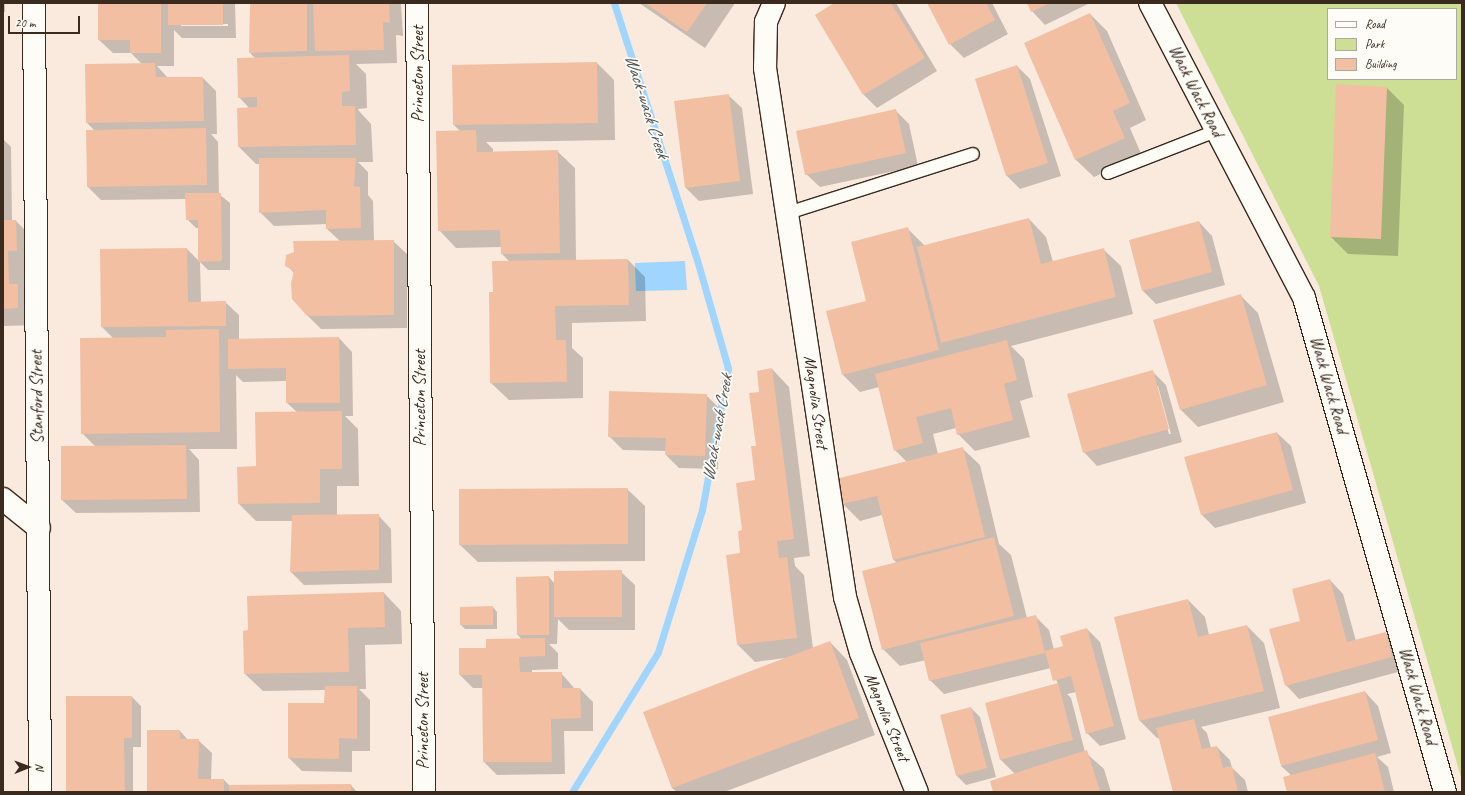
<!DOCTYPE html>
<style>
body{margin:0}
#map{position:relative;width:1465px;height:795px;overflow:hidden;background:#faeade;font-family:Caveat,sans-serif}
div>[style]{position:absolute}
.green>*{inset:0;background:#ccdf94}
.water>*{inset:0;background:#9fd5fe}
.shadow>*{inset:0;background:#0003}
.stream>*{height:7px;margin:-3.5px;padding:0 3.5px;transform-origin:3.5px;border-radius:3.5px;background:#9fd5fe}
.building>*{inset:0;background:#f2bfa3}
.roads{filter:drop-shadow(1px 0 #3b2a1e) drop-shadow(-1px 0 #3b2a1e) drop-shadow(0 1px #3b2a1e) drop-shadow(0 -1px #3b2a1e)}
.lane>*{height:12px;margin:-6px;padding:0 6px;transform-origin:6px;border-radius:6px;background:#fdfcf7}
.street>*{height:22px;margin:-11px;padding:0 11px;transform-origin:11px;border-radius:11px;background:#fdfcf7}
span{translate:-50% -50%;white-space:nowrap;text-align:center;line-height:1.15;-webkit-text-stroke:3.5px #fdfcf7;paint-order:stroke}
.street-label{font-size:17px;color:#3b2a1e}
.water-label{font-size:18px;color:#545556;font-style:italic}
.frame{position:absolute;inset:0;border:4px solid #3b2a1e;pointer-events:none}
.legend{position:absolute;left:1327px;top:8px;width:130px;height:72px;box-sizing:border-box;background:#fdfcf7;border:1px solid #afa8a0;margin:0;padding:5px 7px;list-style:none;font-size:12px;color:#3b2a1e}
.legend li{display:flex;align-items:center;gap:8px;height:20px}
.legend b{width:20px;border:1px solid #afa8a0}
.north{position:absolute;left:8px;top:747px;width:40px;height:40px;-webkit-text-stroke:3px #fdfcf7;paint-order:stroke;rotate:89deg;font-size:11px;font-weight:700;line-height:16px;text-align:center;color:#3b2a1e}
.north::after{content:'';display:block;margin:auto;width:14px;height:18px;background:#3b2a1e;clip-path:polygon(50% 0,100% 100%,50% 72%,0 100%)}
.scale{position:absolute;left:8px;top:16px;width:72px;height:18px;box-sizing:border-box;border:2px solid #3b2a1e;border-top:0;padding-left:5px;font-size:12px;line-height:14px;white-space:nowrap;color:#3b2a1e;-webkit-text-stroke:3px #fdfcf7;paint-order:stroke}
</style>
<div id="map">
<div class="green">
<i style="clip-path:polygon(evenodd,1176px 3px,1462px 3px,1462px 781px,1319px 286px,1176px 3px,1328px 9px,1456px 9px,1456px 79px,1328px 79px,1328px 9px)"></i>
</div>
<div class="water">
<i style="clip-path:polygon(685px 261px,687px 290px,636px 291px,635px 263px)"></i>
</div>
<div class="shadow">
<i style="clip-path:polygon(3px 3px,5px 3px,5px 12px,3px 12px)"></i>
<i style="clip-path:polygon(evenodd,99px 3px,235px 3px,236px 38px,182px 38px,174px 30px,174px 66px,157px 66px,168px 78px,203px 78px,216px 91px,217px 134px,211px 134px,218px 142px,219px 194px,230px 203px,230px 270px,208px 270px,200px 262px,201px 302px,225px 302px,239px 315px,239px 340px,339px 338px,352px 352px,353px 416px,345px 416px,358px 429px,359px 486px,337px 486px,337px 515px,378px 515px,391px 529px,392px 583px,304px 585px,291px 572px,293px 521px,256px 521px,239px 504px,257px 467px,297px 412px,287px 403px,287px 381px,243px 382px,236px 375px,237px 449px,189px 449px,199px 460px,200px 512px,76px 513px,62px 500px,96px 447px,82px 433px,114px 339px,102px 327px,187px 249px,199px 261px,199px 228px,196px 228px,187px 219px,186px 199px,101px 200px,88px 187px,87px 131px,95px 131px,87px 123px,142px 64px,131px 53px,113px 53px,99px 40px,99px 3px,181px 24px,228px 24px,228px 26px,181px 26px,181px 24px)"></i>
<i style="clip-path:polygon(259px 3px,401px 4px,403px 36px,396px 35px,397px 63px,356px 64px,366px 74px,367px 108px,358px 109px,359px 111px,371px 124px,373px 162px,358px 162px,368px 172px,368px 195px,373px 201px,374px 241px,393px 241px,407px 254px,407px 328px,321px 329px,308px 316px,294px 273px,287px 265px,340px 241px,327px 229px,327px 224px,274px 226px,260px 212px,260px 164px,256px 164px,239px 147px,250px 109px,239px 97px,256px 59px,250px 53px)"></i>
<i style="clip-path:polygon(639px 3px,735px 3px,705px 48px)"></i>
<i style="clip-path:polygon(836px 3px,896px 3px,937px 71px,877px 108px,864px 95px,816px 15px)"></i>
<i style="clip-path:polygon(923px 3px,992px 3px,1008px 34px,964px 58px,950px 44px,928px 3px)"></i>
<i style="clip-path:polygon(1028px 3px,1090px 3px,1045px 25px,1032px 11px)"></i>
<i style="clip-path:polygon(1090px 14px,1107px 31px,1146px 120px,1130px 128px,1142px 156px,1094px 177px,1076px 160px,1025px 43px)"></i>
<i style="clip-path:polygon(597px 63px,614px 80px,615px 140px,486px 142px,493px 149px,493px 152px,557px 151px,575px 168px,576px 260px,628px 260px,645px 277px,646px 321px,572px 323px,572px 348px,583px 358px,583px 398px,509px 400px,491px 383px,494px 293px,510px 262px,502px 254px,502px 247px,456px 248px,439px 230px,461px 132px,454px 125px)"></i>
<i style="clip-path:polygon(1017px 66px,1030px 79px,1061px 176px,1020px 189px,1007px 176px,976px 79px)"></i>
<i style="clip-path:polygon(1387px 88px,1404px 105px,1398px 256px,1348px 254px,1331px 237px)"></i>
<i style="clip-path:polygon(728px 95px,742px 108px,753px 194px,699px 201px,686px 188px)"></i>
<i style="clip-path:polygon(896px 111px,909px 124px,918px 166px,820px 187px,806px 174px)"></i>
<i style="clip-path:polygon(3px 139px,11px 147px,12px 221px,16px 221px,33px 238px,34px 267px,25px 268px,26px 293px,35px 325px,3px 326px)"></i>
<i style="clip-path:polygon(1029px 219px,1046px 237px,1053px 262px,1103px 249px,1121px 266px,1133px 314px,1011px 346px,1024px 359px,1033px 397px,1020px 401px,1030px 437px,975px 451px,958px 434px,956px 428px,933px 434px,938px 454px,962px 448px,980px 465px,999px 544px,1011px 555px,1027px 618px,1035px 616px,1049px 630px,1054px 650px,1064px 647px,1087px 629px,1100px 642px,1126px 739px,1100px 746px,1087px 733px,1076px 692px,1067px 694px,1071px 698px,1085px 752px,1104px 769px,1111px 792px,994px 792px,991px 782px,1015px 774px,1001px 760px,986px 704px,1058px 684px,1051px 668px,944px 694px,930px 680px,926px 660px,900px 666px,883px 649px,897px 563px,894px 560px,882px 515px,860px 521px,843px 504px,907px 462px,895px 450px,879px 387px,860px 392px,843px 375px,827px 312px,868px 301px,907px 228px,925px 246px)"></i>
<i style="clip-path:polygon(1199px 222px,1212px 236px,1225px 285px,1156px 304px,1143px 291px)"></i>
<i style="clip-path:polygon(1241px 296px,1258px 313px,1284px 402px,1198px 427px,1181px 410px,1154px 321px)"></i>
<i style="clip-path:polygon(772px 369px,789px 387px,810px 556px,794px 558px,795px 566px,804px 575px,813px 649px,830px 642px,847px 660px,875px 735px,724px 792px,677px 792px,672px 788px,645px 712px,786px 658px,755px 662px,738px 645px,743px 531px,756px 481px,760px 393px)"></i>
<i style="clip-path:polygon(evenodd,1152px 371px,1166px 385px,1182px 442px,1097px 466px,1084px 452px,1152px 371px,1156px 386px,1158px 386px,1171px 434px,1169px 434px,1156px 386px)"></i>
<i style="clip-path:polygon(706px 395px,719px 408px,718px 469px,679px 468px,666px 455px,666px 451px,623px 450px,609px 436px)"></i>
<i style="clip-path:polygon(1277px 433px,1291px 446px,1306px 503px,1215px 528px,1202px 515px,1186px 458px)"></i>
<i style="clip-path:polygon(627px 489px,645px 506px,645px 561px,478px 562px,460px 545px,460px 490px)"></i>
<i style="clip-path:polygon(621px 572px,635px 585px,635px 630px,569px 630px,558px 619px,557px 644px,549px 644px,558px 653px,558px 669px,532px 670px,532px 673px,561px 673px,575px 689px,580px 689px,593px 702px,593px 731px,564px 731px,565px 774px,497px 775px,484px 762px,483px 688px,473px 688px,460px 675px,487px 649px,522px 640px,518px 635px,517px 578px,549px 577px,555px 584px)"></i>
<i style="clip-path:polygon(1330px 580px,1343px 594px,1356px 641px,1385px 633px,1399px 646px,1405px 670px,1299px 699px,1286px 685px,1302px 621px)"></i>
<i style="clip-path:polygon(384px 593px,401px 611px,402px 644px,365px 645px,366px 689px,359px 689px,370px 700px,370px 751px,352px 751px,352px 772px,302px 771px,289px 758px,325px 704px,326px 690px,263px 691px,245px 674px)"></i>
<i style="clip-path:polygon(1188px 600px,1205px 617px,1209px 635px,1247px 626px,1264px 643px,1280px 708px,1201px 727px,1207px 733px,1211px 748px,1217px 747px,1230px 760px,1232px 768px,1245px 780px,1248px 792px,1174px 792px,1160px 738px,1157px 738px,1140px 721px,1115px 618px)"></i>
<i style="clip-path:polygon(493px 607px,497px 612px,497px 629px,465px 629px,461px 625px)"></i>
<i style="clip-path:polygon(1365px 692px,1378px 706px,1391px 753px,1377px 757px,1388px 767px,1394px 792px,1288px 792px,1292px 776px,1281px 766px)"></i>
<i style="clip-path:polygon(132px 697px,141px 706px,141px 747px,133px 747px,133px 792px,67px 792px)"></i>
<i style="clip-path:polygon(971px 708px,980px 717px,996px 777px,966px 785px,957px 776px)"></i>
<i style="clip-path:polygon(180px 731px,188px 740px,198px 740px,212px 753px,211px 780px,224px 780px,230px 786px,351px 785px,357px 792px,148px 792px)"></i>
</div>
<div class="stream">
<i style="left:572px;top:792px;width:164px;rotate:-58.4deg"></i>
<i style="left:658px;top:652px;width:149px;rotate:-72.8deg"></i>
<i style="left:702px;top:510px;width:144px;rotate:-79.6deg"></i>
<i style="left:728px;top:368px;width:112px;rotate:-106deg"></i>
<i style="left:697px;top:260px;width:270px;rotate:-107.9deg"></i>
</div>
<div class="building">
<i style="clip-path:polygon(98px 3px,161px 3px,161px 53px,130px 53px,130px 40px,98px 40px)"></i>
<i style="clip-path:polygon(168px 3px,223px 3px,223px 25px,168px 25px)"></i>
<i style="clip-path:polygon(250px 3px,307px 3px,307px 51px,249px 53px)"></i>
<i style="clip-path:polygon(313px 3px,389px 3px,390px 23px,383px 22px,384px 50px,315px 51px)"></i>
<i style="clip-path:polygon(645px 3px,707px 3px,687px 32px)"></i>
<i style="clip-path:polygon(834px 3px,891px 3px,925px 58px,863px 95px,815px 15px)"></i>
<i style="clip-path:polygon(927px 3px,986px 3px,995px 20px,949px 45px)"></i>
<i style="clip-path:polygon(1027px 3px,1050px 3px,1031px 12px)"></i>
<i style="clip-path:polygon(1090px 13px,1130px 103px,1113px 111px,1125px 138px,1075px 160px,1024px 43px)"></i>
<i style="clip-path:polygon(349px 55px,350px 91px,342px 92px,342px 106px,355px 106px,356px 145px,238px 147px,237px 108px,257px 107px,257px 97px,238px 98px,237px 58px)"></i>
<i style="clip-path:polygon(597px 62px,598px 123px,453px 125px,452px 65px)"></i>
<i style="clip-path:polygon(155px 63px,156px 77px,203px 77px,204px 121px,86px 123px,85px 64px)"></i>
<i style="clip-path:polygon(1017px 65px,1048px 163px,1006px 176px,975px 79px)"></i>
<i style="clip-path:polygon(1336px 84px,1387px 87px,1381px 239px,1330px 237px)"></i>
<i style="clip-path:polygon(729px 94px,740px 181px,685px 188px,674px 101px)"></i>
<i style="clip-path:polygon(896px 109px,906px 153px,805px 175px,796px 131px)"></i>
<i style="clip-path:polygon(206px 128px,207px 185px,87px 187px,86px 130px)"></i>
<i style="clip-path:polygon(476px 130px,477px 152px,558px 150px,560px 253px,501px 254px,500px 230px,438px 231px,436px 131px)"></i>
<i style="clip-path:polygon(259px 158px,356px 158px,354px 186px,360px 187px,361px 228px,326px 229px,326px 210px,259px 213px)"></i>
<i style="clip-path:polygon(185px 193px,221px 193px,222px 261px,198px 262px,198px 220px,186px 220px)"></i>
<i style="clip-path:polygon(1029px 218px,1041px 264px,1104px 248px,1116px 297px,941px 343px,917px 247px)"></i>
<i style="clip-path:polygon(3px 220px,16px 220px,17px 251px,8px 251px,9px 284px,18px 284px,18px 308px,3px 309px)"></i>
<i style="clip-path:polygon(1199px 221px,1212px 272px,1142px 291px,1129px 240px)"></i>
<i style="clip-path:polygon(908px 227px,939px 350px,842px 375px,826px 311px,866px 301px,851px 242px)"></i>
<i style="clip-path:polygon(394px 240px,394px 315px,307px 316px,292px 299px,291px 283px,294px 271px,285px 266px,286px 255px,294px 252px,293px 241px)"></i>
<i style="clip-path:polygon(187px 248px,188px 302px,226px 301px,226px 326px,101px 327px,100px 249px)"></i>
<i style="clip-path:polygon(628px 259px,629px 305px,555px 306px,556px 340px,566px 340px,567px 382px,490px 383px,489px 292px,493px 292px,492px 261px)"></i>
<i style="clip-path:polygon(1241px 294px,1267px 385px,1180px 410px,1153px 320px)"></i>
<i style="clip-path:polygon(219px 329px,220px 432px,81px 434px,80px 338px,166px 337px,166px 330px)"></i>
<i style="clip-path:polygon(339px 337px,340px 403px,286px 403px,286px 368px,228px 369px,228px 339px)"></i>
<i style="clip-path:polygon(1007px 340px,1017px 380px,1004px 384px,1013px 420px,957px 435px,951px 408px,916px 417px,923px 443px,894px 451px,875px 374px)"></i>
<i style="clip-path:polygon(772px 368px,794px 539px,777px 541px,779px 558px,787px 557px,797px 638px,737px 645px,726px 555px,740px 553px,738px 531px,742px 530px,736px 483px,755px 480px,751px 446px,756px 446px,749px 393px,759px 392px,757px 371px)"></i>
<i style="clip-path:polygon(1153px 370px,1169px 429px,1083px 453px,1067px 394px)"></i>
<i style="clip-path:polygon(609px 391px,707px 394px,705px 456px,665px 455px,666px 438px,608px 437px)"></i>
<i style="clip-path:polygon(342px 411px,342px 469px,320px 469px,320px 503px,238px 504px,237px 467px,256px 466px,255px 412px)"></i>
<i style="clip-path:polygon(1277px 432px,1293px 490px,1201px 515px,1184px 457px)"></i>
<i style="clip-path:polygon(186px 445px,187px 499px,61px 500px,61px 446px)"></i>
<i style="clip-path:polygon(963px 447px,985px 537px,893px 560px,877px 496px,842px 504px,836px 479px)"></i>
<i style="clip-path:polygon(628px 488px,628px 544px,459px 545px,459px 489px)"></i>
<i style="clip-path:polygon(379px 514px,379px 570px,290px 572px,292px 515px)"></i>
<i style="clip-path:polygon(994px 537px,1014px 616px,882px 650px,862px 571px)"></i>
<i style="clip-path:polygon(622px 570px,622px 617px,554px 617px,554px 571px)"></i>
<i style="clip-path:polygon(549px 576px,549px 635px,517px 635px,516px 577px)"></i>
<i style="clip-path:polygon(1330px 579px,1347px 642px,1386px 632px,1392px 657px,1285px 686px,1269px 629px,1300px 621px,1292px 589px)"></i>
<i style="clip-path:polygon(384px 592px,385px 627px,348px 628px,349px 672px,244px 674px,243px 631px,248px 630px,247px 596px)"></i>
<i style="clip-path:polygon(1188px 599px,1198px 637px,1247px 625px,1264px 691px,1139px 721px,1114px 617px)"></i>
<i style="clip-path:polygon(493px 606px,493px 625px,460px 625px,460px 607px)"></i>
<i style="clip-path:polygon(1036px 615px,1045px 653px,929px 681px,920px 643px)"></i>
<i style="clip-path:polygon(1087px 628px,1114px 726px,1086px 734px,1071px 676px,1053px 681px,1045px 651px,1063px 646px,1060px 636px)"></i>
<i style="clip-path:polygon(545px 638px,545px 656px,519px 657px,520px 672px,562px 672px,562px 688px,580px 688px,581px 718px,551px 719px,552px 762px,483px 762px,482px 675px,459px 675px,459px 648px,486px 648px,486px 639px)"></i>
<i style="clip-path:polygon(830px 641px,859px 718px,672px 788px,643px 712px)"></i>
<i style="clip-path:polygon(1058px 683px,1073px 740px,1000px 760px,985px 703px)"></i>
<i style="clip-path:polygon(325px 686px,357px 686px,357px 739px,339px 738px,339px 759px,288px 758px,288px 703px,324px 703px)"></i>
<i style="clip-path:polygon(1365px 691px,1378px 740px,1281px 766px,1268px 717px)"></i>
<i style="clip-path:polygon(66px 696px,132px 696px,132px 738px,124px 738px,125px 792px,66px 792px)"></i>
<i style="clip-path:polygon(971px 707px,987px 768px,956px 776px,940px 715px)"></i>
<i style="clip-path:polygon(1194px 719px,1202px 749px,1217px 746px,1223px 768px,1232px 766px,1238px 792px,1173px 792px,1156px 728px)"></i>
<i style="clip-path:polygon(147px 730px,180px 730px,180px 739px,199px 739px,198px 779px,224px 779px,224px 792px,147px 792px)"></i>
<i style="clip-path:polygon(1087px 750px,1100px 791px,993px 792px,990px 781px)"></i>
<i style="clip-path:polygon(1375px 753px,1385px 792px,1287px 792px,1283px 777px)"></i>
<i style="clip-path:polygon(351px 784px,351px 792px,229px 792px,229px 785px)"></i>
</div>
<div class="roads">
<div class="lane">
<i style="left:1108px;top:173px;width:116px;rotate:-21.3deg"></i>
<i style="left:788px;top:213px;width:194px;rotate:-17.7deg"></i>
</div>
<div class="street">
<i style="left:34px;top:3px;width:789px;rotate:89.56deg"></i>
<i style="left:417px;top:3px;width:789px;rotate:89.49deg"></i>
<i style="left:774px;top:3px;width:21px;rotate:113deg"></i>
<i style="left:766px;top:22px;width:46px;rotate:91.2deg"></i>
<i style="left:765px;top:68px;width:535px;rotate:81.4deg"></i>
<i style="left:845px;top:597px;width:58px;rotate:74.1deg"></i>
<i style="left:861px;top:653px;width:150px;rotate:68.1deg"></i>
<i style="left:1150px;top:3px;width:333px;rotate:62.4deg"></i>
<i style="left:1304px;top:298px;width:514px;rotate:74.07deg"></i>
<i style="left:3px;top:499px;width:46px;rotate:38.9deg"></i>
</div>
</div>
<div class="street-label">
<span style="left:418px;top:74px;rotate:-90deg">Princeton Street</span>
<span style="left:1196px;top:91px;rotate:63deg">Wack Wack Road</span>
<span style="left:1329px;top:385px;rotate:74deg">Wack Wack Road</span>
<span style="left:37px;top:397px;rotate:-91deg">Stanford Street</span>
<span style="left:420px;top:398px;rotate:-90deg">Princeton Street</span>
<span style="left:816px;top:402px;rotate:82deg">Magnolia Street</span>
<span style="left:1418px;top:696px;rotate:74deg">Wack Wack Road</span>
<span style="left:887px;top:717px;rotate:68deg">Magnolia Street</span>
<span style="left:423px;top:721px;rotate:-90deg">Princeton Street</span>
</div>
<div class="water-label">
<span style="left:647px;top:106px;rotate:72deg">Wack-wack Creek</span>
<span style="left:717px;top:428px;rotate:-80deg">Wack-wack Creek</span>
</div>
<div class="frame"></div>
<ul class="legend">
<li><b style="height:5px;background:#fdfcf7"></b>Road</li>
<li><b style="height:11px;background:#ccdf94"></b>Park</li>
<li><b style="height:11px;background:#f2bfa3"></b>Building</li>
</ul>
<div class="north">N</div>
<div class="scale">20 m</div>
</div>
